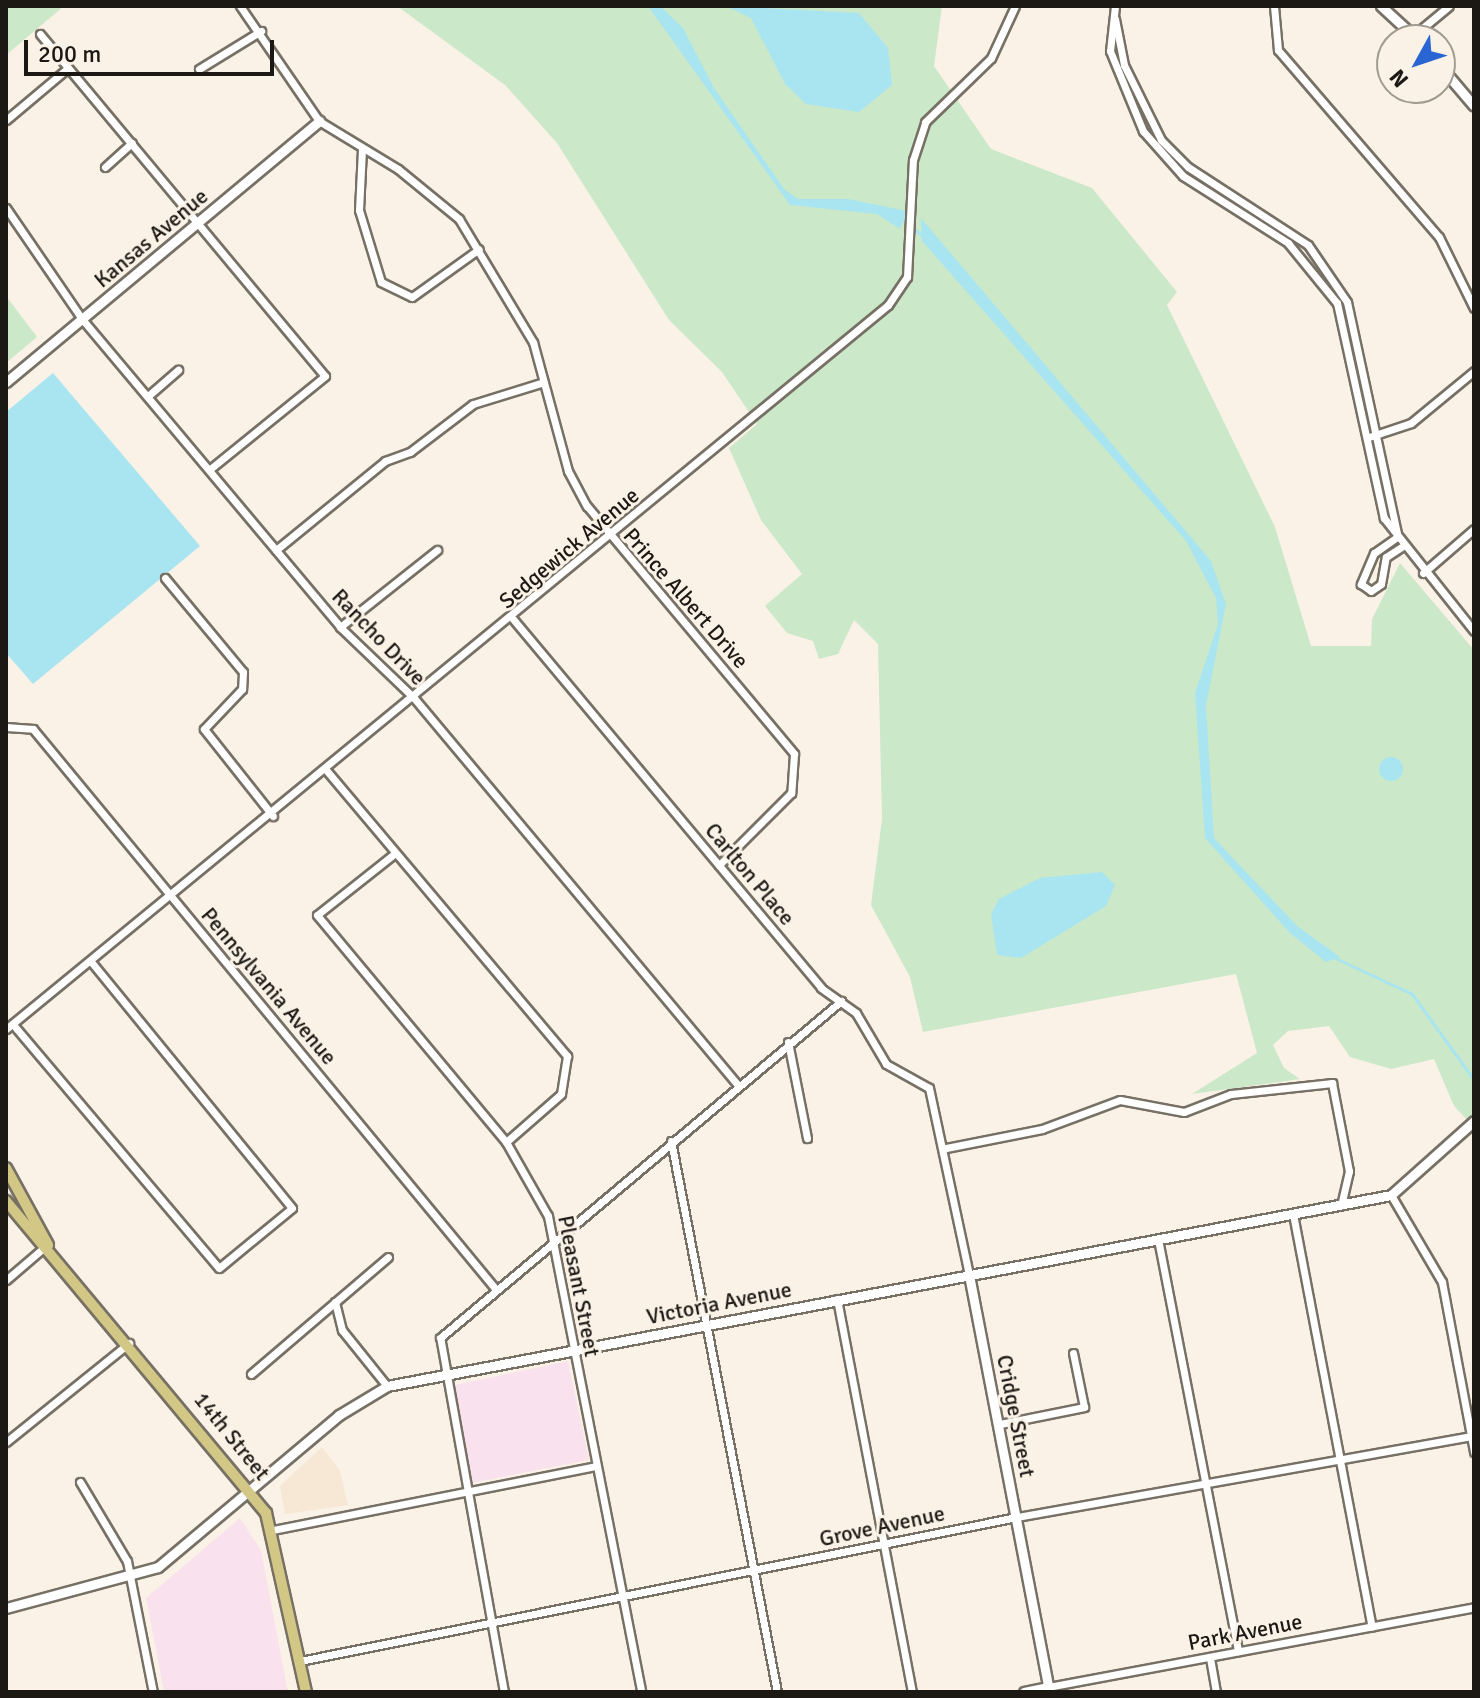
<!DOCTYPE html>
<style>
body{margin:0}
#map{position:relative;width:1480px;height:1698px;overflow:hidden;background:#faf2e6;font-family:Signika,sans-serif}
div>[style]{position:absolute}
.commercial>*{inset:0;background:#f7e7d5}
.education>*{inset:0;background:#f9e2ee}
.green>*{inset:0;background:#cbe8c9}
.water>*{inset:0;background:#a9e5f0}
.round{border-radius:50%}
.stream>*{height:3px;margin:-1.5px;padding:0 1.5px;transform-origin:1.5px;border-radius:1.5px;background:#a9e5f0}
.roads{filter:drop-shadow(2px 0 #777065) drop-shadow(-2px 0 #777065) drop-shadow(0 2px #777065) drop-shadow(0 -2px #777065)}
.street>*{height:7px;margin:-3.5px;padding:0 3.5px;transform-origin:3.5px;border-radius:3.5px;background:#fff}
.secondary>*{height:9px;margin:-4.5px;padding:0 4.5px;transform-origin:4.5px;border-radius:4.5px;background:#fff}
.primary>*{height:10px;margin:-5px;padding:0 5px;transform-origin:5px;border-radius:5px;background:#d3c785}
span{translate:-50% -50%;white-space:nowrap;text-align:center;line-height:1.15;-webkit-text-stroke:6px #faf2e6;paint-order:stroke}
.street-label{font-size:22px;color:#1c1915}
.frame{position:absolute;inset:0;border:8px solid #1c1915;pointer-events:none}
.north{position:absolute;left:1376px;top:24px;width:80px;height:80px;box-sizing:border-box;background:#faf2e6;border:2px solid #a19b92;border-radius:50%;rotate:230deg;font-size:22px;font-weight:700;line-height:32px;text-align:center;color:#1c1915}
.north::after{content:'';display:block;margin:auto;width:28px;height:36px;background:#2966d3;clip-path:polygon(50% 0,100% 100%,50% 72%,0 100%)}
.scale{position:absolute;left:24px;top:40px;width:250px;height:36px;box-sizing:border-box;border:4px solid #1c1915;border-top:0;padding-left:10px;font-size:24px;line-height:28px;white-space:nowrap;color:#1c1915;-webkit-text-stroke:6px #faf2e6;paint-order:stroke}
</style>
<div id="map">
<div class="commercial">
<i style="clip-path:polygon(322px 1447px,340px 1471px,348px 1505px,285px 1514px,280px 1486px)"></i>
</div>
<div class="education">
<i style="clip-path:polygon(568px 1361px,589px 1460px,471px 1483px,450px 1386px)"></i>
<i style="clip-path:polygon(240px 1518px,261px 1550px,288px 1692px,164px 1692px,146px 1598px)"></i>
</div>
<div class="green">
<i style="clip-path:polygon(6px 6px,64px 6px,6px 55px)"></i>
<i style="clip-path:polygon(397px 6px,942px 6px,934px 66px,991px 149px,1092px 188px,1177px 292px,1167px 305px,1275px 527px,1311px 646px,1371px 646px,1372px 619px,1400px 563px,1474px 650px,1474px 1127px,1454px 1106px,1434px 1059px,1391px 1069px,1350px 1057px,1329px 1026px,1288px 1031px,1273px 1045px,1284px 1068px,1300px 1079px,1192px 1094px,1257px 1053px,1236px 974px,923px 1032px,910px 977px,871px 905px,882px 819px,878px 644px,854px 620px,838px 654px,819px 659px,813px 641px,787px 633px,765px 606px,802px 574px,761px 520px,729px 448px,757px 424px,722px 372px,669px 320px,557px 143px,505px 85px)"></i>
<i style="clip-path:polygon(6px 296px,37px 337px,6px 363px)"></i>
</div>
<div class="water">
<i style="clip-path:polygon(648px 6px,660px 6px,683px 28px,714px 88px,784px 189px,798px 199px,848px 199px,907px 211px,900px 229px,877px 214px,790px 205px)"></i>
<i style="clip-path:polygon(726px 6px,859px 13px,888px 48px,892px 85px,859px 112px,806px 104px,785px 84px,751px 18px)"></i>
<i style="clip-path:polygon(921px 218px,1211px 561px,1226px 604px,1206px 706px,1214px 838px,1297px 926px,1340px 957px,1326px 962px,1290px 933px,1205px 838px,1195px 693px,1218px 624px,1216px 598px,1186px 541px,922px 241px)"></i>
<i style="clip-path:polygon(53px 373px,200px 546px,33px 684px,6px 653px,6px 412px)"></i>
<i class="round" style="left:1379px;top:757px;width:24px;height:24px"></i>
<i style="clip-path:polygon(1102px 872px,1115px 885px,1106px 906px,1021px 958px,997px 955px,991px 914px,999px 899px,1040px 878px)"></i>
</div>
<div class="stream">
<i style="left:903px;top:220px;width:28px;rotate:39deg"></i>
<i style="left:1331px;top:956px;width:89px;rotate:25.1deg"></i>
<i style="left:1412px;top:994px;width:106px;rotate:54.2deg"></i>
</div>
<div class="roads">
<div class="street">
<i style="left:240px;top:6px;width:140px;rotate:55.5deg"></i>
<i style="left:319px;top:121px;width:92px;rotate:31.3deg"></i>
<i style="left:398px;top:169px;width:79px;rotate:39.3deg"></i>
<i style="left:459px;top:219px;width:144px;rotate:59deg"></i>
<i style="left:533px;top:342px;width:134px;rotate:74.8deg"></i>
<i style="left:568px;top:471px;width:40px;rotate:62deg"></i>
<i style="left:587px;top:506px;width:323px;rotate:50.1deg"></i>
<i style="left:794px;top:754px;width:39px;rotate:94deg"></i>
<i style="left:791px;top:793px;width:102px;rotate:135deg"></i>
<i style="left:1115px;top:6px;width:45px;rotate:96.3deg"></i>
<i style="left:1110px;top:51px;width:87px;rotate:67.6deg"></i>
<i style="left:1143px;top:131px;width:60px;rotate:48.4deg"></i>
<i style="left:1183px;top:176px;width:125px;rotate:32.5deg"></i>
<i style="left:1288px;top:243px;width:77px;rotate:50.8deg"></i>
<i style="left:1337px;top:303px;width:220px;rotate:77.7deg"></i>
<i style="left:1384px;top:518px;width:144px;rotate:51.5deg"></i>
<i style="left:1274px;top:6px;width:44px;rotate:84.8deg"></i>
<i style="left:1278px;top:50px;width:247px;rotate:49.3deg"></i>
<i style="left:1439px;top:237px;width:79px;rotate:63.8deg"></i>
<i style="left:1115px;top:19px;width:47px;rotate:78.9deg"></i>
<i style="left:1124px;top:65px;width:84px;rotate:63.7deg"></i>
<i style="left:1161px;top:140px;width:38px;rotate:45deg"></i>
<i style="left:1188px;top:167px;width:143px;rotate:33deg"></i>
<i style="left:1308px;top:245px;width:69px;rotate:55.6deg"></i>
<i style="left:1347px;top:302px;width:236px;rotate:77.8deg"></i>
<i style="left:40px;top:34px;width:445px;rotate:50.2deg"></i>
<i style="left:325px;top:376px;width:148px;rotate:141deg"></i>
<i style="left:1414px;top:35px;width:45px;rotate:-39.6deg"></i>
<i style="left:199px;top:69px;width:73px;rotate:-31.5deg"></i>
<i style="left:6px;top:120px;width:81px;rotate:-40deg"></i>
<i style="left:362px;top:149px;width:61px;rotate:92.8deg"></i>
<i style="left:359px;top:210px;width:75px;rotate:73deg"></i>
<i style="left:381px;top:282px;width:34px;rotate:26deg"></i>
<i style="left:412px;top:297px;width:82px;rotate:-35.6deg"></i>
<i style="left:105px;top:167px;width:36px;rotate:-42deg"></i>
<i style="left:6px;top:208px;width:135px;rotate:55.6deg"></i>
<i style="left:82px;top:319px;width:402px;rotate:50deg"></i>
<i style="left:340px;top:627px;width:103px;rotate:43.8deg"></i>
<i style="left:414px;top:698px;width:503px;rotate:50.08deg"></i>
<i style="left:148px;top:396px;width:40px;rotate:-41deg"></i>
<i style="left:1369px;top:437px;width:44px;rotate:-18.4deg"></i>
<i style="left:1411px;top:423px;width:82px;rotate:-39.5deg"></i>
<i style="left:1397px;top:537px;width:28px;rotate:145deg"></i>
<i style="left:1374px;top:553px;width:34px;rotate:113deg"></i>
<i style="left:1361px;top:584px;width:12px;rotate:35deg"></i>
<i style="left:1371px;top:591px;width:12px;rotate:-35deg"></i>
<i style="left:1381px;top:584px;width:27px;rotate:-80deg"></i>
<i style="left:1386px;top:557px;width:20px;rotate:-33deg"></i>
<i style="left:276px;top:550px;width:141px;rotate:-39.2deg"></i>
<i style="left:385px;top:461px;width:27px;rotate:-20deg"></i>
<i style="left:410px;top:452px;width:79px;rotate:-37.3deg"></i>
<i style="left:473px;top:404px;width:74px;rotate:-17.2deg"></i>
<i style="left:1423px;top:573px;width:67px;rotate:-40.8deg"></i>
<i style="left:165px;top:578px;width:122px;rotate:50.3deg"></i>
<i style="left:243px;top:672px;width:17px;rotate:93deg"></i>
<i style="left:242px;top:689px;width:55px;rotate:133.5deg"></i>
<i style="left:204px;top:729px;width:111px;rotate:51.6deg"></i>
<i style="left:513px;top:619px;width:481px;rotate:50.1deg"></i>
<i style="left:821px;top:988px;width:43px;rotate:35.5deg"></i>
<i style="left:856px;top:1013px;width:59px;rotate:59.5deg"></i>
<i style="left:886px;top:1064px;width:49px;rotate:29.2deg"></i>
<i style="left:929px;top:1088px;width:191px;rotate:77.9deg"></i>
<i style="left:340px;top:627px;width:124px;rotate:-38.4deg"></i>
<i style="left:6px;top:727px;width:27px;rotate:4deg"></i>
<i style="left:33px;top:729px;width:724px;rotate:50.44deg"></i>
<i style="left:327px;top:771px;width:373px;rotate:49.9deg"></i>
<i style="left:567px;top:1056px;width:38px;rotate:99deg"></i>
<i style="left:561px;top:1094px;width:73px;rotate:138.9deg"></i>
<i style="left:394px;top:854px;width:98px;rotate:141.6deg"></i>
<i style="left:317px;top:915px;width:295px;rotate:50.2deg"></i>
<i style="left:506px;top:1142px;width:85px;rotate:60.4deg"></i>
<i style="left:548px;top:1216px;width:485px;rotate:78.9deg"></i>
<i style="left:16px;top:1028px;width:314px;rotate:49.8deg"></i>
<i style="left:219px;top:1268px;width:94px;rotate:-39.4deg"></i>
<i style="left:292px;top:1208px;width:316px;rotate:-129.2deg"></i>
<i style="left:6px;top:1029px;width:1141px;rotate:-39.38deg"></i>
<i style="left:888px;top:305px;width:34px;rotate:-56deg"></i>
<i style="left:907px;top:277px;width:117px;rotate:-87.1deg"></i>
<i style="left:913px;top:160px;width:40px;rotate:-72deg"></i>
<i style="left:925px;top:122px;width:92px;rotate:-44.1deg"></i>
<i style="left:991px;top:58px;width:57px;rotate:-65.2deg"></i>
<i style="left:788px;top:1042px;width:98px;rotate:78.8deg"></i>
<i style="left:671px;top:1141px;width:561px;rotate:79.11deg"></i>
<i style="left:946px;top:1148px;width:98px;rotate:-11.2deg"></i>
<i style="left:1042px;top:1129px;width:83px;rotate:-20.4deg"></i>
<i style="left:1120px;top:1100px;width:65px;rotate:10.6deg"></i>
<i style="left:1184px;top:1112px;width:50px;rotate:-21deg"></i>
<i style="left:1231px;top:1094px;width:102px;rotate:-6.2deg"></i>
<i style="left:1332px;top:1083px;width:90px;rotate:79.1deg"></i>
<i style="left:1349px;top:1171px;width:35px;rotate:103deg"></i>
<i style="left:1391px;top:1195px;width:101px;rotate:59.6deg"></i>
<i style="left:1442px;top:1282px;width:173px;rotate:79.3deg"></i>
<i style="left:1293px;top:1214px;width:420px;rotate:79.2deg"></i>
<i style="left:1158px;top:1239px;width:420px;rotate:79deg"></i>
<i style="left:6px;top:1280px;width:54px;rotate:-40.5deg"></i>
<i style="left:837px;top:1299px;width:400px;rotate:79.2deg"></i>
<i style="left:335px;top:1302px;width:29px;rotate:76deg"></i>
<i style="left:342px;top:1330px;width:72px;rotate:51.2deg"></i>
<i style="left:251px;top:1374px;width:180px;rotate:-40.5deg"></i>
<i style="left:1000px;top:1424px;width:86px;rotate:-11.4deg"></i>
<i style="left:1084px;top:1407px;width:55px;rotate:-101.5deg"></i>
<i style="left:6px;top:1442px;width:158px;rotate:-38.8deg"></i>
<i style="left:80px;top:1482px;width:92px;rotate:59.3deg"></i>
<i style="left:127px;top:1561px;width:134px;rotate:78.8deg"></i>
<i style="left:273px;top:1530px;width:329px;rotate:-11.2deg"></i>
<i style="left:1210px;top:1658px;width:35px;rotate:80deg"></i>
<i style="left:300px;top:1661px;width:731px;rotate:-11.36deg"></i>
<i style="left:1017px;top:1517px;width:464px;rotate:-10.1deg"></i>
<i style="left:1048px;top:1687px;width:433px;rotate:-10.6deg"></i>
<i style="left:504px;top:1692px;width:360px;rotate:-100.2deg"></i>
<i style="left:440px;top:1338px;width:524px;rotate:-40.04deg"></i>
</div>
<div class="secondary">
<i style="left:1381px;top:6px;width:50px;rotate:42.6deg"></i>
<i style="left:1440px;top:66px;width:52px;rotate:49.6deg"></i>
<i style="left:6px;top:382px;width:408px;rotate:-39.8deg"></i>
<i style="left:969px;top:1275px;width:425px;rotate:79.1deg"></i>
<i style="left:6px;top:1608px;width:157px;rotate:-15.1deg"></i>
<i style="left:158px;top:1567px;width:236px;rotate:-40deg"></i>
<i style="left:339px;top:1415px;width:56px;rotate:-31.1deg"></i>
<i style="left:387px;top:1386px;width:1022px;rotate:-10.77deg"></i>
<i style="left:1391px;top:1195px;width:111px;rotate:-41.7deg"></i>
<i style="left:1024px;top:1692px;width:25px;rotate:-12deg"></i>
</div>
<div class="primary">
<i style="left:6px;top:1168px;width:88px;rotate:61.4deg"></i>
<i style="left:6px;top:1201px;width:406px;rotate:50.2deg"></i>
<i style="left:266px;top:1513px;width:183px;rotate:77.4deg"></i>
</div>
</div>
<div class="street-label">
<span style="left:151px;top:238px;rotate:-40deg">Kansas Avenue</span>
<span style="left:569px;top:548px;rotate:-40deg">Sedgewick Avenue</span>
<span style="left:686px;top:598px;rotate:49deg">Prince Albert Drive</span>
<span style="left:379px;top:637px;rotate:46deg">Rancho Drive</span>
<span style="left:750px;top:874px;rotate:50deg">Carlton Place</span>
<span style="left:269px;top:986px;rotate:50deg">Pennsylvania Avenue</span>
<span style="left:579px;top:1286px;rotate:79deg">Pleasant Street</span>
<span style="left:719px;top:1303px;rotate:-11deg">Victoria Avenue</span>
<span style="left:1016px;top:1416px;rotate:79deg">Cridge Street</span>
<span style="left:232px;top:1436px;rotate:51deg">14th Street</span>
<span style="left:882px;top:1526px;rotate:-12deg">Grove Avenue</span>
<span style="left:1245px;top:1632px;rotate:-11deg">Park Avenue</span>
</div>
<div class="frame"></div>
<div class="north">N</div>
<div class="scale">200 m</div>
</div>
